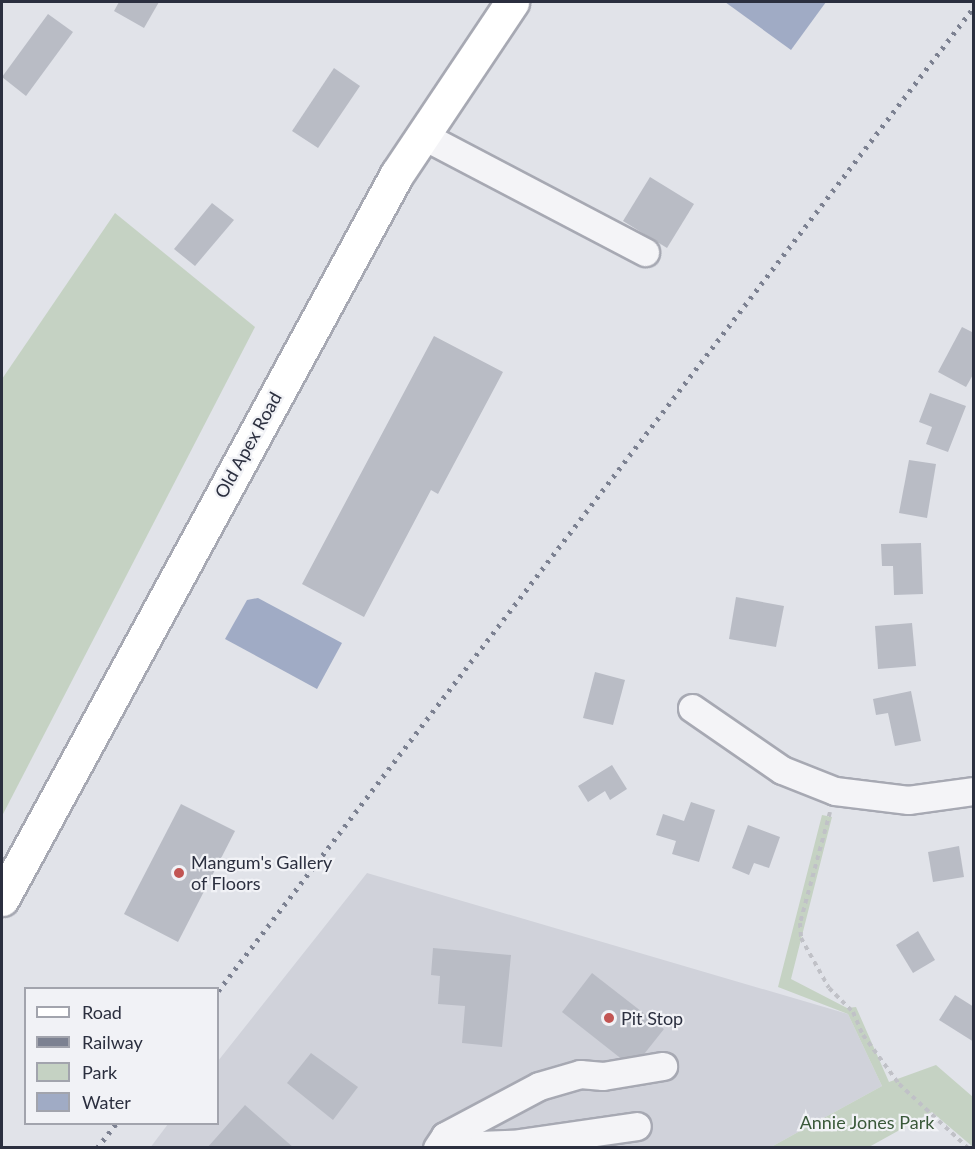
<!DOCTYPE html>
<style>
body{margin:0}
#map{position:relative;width:975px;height:1149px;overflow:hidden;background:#e1e3e9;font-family:Lato,sans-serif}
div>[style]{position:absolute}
.built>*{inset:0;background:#d0d2da}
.green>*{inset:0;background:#c5d2c3}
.water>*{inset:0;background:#a0abc5}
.building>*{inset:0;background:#b9bcc5}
.path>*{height:4px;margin-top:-2px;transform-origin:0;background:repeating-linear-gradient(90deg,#c0c1c7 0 4.5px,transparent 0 9px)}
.roads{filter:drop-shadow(2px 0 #a7a9b3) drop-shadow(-2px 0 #a7a9b3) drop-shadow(0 2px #a7a9b3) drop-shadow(0 -2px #a7a9b3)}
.minor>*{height:27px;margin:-13.5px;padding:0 13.5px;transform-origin:13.5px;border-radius:13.5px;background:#f4f4f7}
.major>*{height:33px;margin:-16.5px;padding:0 16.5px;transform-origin:16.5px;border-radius:16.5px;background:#fff}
.rail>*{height:4.5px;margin-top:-2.25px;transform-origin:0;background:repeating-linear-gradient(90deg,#7c8191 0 3px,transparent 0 9px)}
.dots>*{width:16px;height:16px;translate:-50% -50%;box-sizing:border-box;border:3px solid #f1f2f6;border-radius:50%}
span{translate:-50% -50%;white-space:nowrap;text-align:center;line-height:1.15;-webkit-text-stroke:4.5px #f1f2f6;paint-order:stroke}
.street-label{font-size:18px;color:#2b2f3f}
.poi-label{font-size:18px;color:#2b2f3f}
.left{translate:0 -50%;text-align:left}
.park-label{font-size:18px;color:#3a593a}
.frame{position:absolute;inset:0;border:3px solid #2b2f3f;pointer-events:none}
.legend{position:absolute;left:24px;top:987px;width:195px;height:138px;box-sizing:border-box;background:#f1f2f6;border:2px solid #a2a4ad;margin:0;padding:8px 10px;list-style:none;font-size:18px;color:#2b2f3f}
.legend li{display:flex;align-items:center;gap:12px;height:30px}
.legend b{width:30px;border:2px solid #a2a4ad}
</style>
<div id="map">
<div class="built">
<i style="clip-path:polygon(367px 873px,848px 1014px,882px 1086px,771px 1147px,150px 1148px,168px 1124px,218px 1124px,218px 1061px)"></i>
</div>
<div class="green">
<i style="clip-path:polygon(115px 213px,255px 327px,2px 816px,2px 379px)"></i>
<i style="clip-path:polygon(822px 815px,832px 817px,791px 979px,847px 1008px,856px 1007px,889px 1082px,936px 1065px,973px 1097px,973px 1147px,932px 1112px,869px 1147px,771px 1147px,882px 1086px,848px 1014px,778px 987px)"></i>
</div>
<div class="water">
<i style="clip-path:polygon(725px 2px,826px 2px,791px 50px)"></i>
<i style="clip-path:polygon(258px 598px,342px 643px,317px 689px,225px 639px,247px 600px)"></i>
</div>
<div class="building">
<i style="clip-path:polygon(119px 2px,159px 2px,144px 28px,114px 11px)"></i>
<i style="clip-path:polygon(48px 14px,73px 32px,26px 96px,2px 77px)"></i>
<i style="clip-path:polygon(334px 68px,360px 86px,318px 148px,292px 131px)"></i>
<i style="clip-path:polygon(650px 177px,694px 204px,667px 248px,623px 221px)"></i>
<i style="clip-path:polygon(212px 203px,234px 220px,195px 266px,174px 249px)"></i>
<i style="clip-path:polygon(962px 327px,974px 333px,974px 373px,966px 387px,938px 372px)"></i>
<i style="clip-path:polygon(434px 336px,503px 372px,438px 494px,431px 490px,364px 617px,302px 584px)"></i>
<i style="clip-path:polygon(930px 393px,966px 406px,948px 452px,926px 444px,932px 427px,919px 422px)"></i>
<i style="clip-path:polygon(909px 460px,936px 464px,927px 518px,899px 513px)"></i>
<i style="clip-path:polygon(921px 543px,923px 594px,894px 595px,893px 566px,882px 566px,881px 544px)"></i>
<i style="clip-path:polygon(736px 597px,784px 606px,776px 647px,729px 639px)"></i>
<i style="clip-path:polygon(912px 623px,916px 666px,878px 669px,875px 626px)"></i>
<i style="clip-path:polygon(595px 672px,625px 680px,613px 725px,583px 718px)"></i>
<i style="clip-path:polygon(911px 691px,921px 741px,895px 746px,888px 713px,876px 715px,873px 699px)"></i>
<i style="clip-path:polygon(612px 765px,627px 789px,610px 800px,605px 791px,588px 802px,578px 786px)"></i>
<i style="clip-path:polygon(691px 802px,715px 810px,699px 862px,672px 854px,676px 841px,656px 835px,663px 814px,684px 821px)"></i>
<i style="clip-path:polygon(181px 804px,235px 831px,178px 942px,124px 914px)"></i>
<i style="clip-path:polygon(748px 825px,780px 837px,769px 868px,754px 863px,749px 875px,732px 868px)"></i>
<i style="clip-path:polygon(959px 846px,964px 877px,933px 882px,928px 852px)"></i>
<i style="clip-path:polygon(918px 931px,935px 960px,913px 973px,896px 945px)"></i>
<i style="clip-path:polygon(433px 948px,511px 955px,502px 1047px,462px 1043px,465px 1006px,438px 1004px,440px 976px,431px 975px)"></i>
<i style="clip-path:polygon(592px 973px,664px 1029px,633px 1068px,562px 1012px)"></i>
<i style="clip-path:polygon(955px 995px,974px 1007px,974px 1042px,939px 1020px)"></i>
<i style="clip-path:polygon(311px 1053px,358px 1087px,333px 1120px,287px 1083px)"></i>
<i style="clip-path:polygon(245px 1105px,294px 1148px,207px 1148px)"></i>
</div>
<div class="path">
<i style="left:830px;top:812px;width:115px;rotate:105.1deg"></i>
<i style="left:800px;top:923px;width:15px;rotate:86deg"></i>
<i style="left:801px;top:938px;width:57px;rotate:60.8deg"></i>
<i style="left:829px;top:988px;width:34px;rotate:45deg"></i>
<i style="left:853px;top:1012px;width:25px;rotate:67deg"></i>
<i style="left:863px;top:1035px;width:61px;rotate:53.7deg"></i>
<i style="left:899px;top:1084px;width:94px;rotate:42.8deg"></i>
</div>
<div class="roads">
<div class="minor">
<i style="left:422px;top:135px;width:252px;rotate:27.7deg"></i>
<i style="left:692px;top:708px;width:109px;rotate:34.6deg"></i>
<i style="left:782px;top:770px;width:57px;rotate:21.6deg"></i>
<i style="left:835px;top:791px;width:74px;rotate:7deg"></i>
<i style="left:908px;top:800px;width:67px;rotate:-7.8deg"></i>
<i style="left:445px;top:1136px;width:34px;rotate:15deg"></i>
<i style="left:478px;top:1145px;width:34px;rotate:-2deg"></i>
<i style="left:512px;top:1144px;width:126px;rotate:-8.2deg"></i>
<i style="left:437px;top:1148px;width:14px;rotate:-56deg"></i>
<i style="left:445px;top:1136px;width:106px;rotate:-28deg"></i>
<i style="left:539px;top:1086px;width:43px;rotate:-16.3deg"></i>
<i style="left:580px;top:1074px;width:23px;rotate:5deg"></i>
<i style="left:603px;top:1076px;width:61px;rotate:-9.5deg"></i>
</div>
<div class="major">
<i style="left:2px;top:899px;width:826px;rotate:-61.42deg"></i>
<i style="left:397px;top:174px;width:207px;rotate:-56.2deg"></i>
</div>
</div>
<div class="rail">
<i style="left:218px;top:991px;width:1241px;rotate:-52.47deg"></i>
<i style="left:97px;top:1148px;width:31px;rotate:-52deg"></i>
</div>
<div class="dots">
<i style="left:179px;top:873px;background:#c25553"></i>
<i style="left:609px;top:1018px;background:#c25553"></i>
</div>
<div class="street-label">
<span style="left:248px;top:445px;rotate:-61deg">Old Apex Road</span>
</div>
<div class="poi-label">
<span class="left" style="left:191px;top:873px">Mangum's Gallery<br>of Floors</span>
<span class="left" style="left:621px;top:1018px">Pit Stop</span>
</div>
<div class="park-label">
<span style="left:867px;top:1122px">Annie Jones Park</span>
</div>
<div class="frame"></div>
<ul class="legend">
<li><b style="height:8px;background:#fff"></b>Road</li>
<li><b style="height:8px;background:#7c8191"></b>Railway</li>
<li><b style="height:16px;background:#c5d2c3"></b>Park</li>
<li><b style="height:16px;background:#a0abc5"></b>Water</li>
</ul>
</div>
